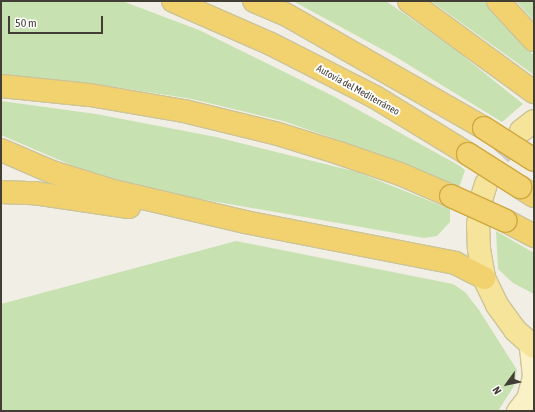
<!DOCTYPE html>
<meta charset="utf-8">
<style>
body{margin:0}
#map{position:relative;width:535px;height:412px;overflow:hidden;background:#f1eee5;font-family:"Asap Condensed",sans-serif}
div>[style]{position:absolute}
.green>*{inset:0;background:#c7e2b0}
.primary-tunnel>*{height:22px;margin-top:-11px;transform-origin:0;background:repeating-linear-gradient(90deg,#cecbc2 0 22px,transparent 0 33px)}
.roads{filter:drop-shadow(1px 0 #cdc497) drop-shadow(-1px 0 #cdc497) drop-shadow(0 1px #cdc497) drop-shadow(0 -1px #cdc497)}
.secondary>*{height:21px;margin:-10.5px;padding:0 10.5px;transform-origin:10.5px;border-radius:10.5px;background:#faf2c6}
.primary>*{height:22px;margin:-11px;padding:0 11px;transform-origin:11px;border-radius:11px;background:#f5e499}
.highway>*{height:22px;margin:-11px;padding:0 11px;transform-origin:11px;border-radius:11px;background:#f2d26f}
.bridges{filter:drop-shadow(1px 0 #cfa840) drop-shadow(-1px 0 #cfa840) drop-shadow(0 1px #cfa840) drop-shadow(0 -1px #cfa840)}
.highway-bridge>*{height:22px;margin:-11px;padding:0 11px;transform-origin:11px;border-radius:11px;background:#f2d26f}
span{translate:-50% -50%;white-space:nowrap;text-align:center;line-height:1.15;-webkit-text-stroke:4px #fff;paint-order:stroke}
.street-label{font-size:10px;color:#423e35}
.frame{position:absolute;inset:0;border:2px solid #423e35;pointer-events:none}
.north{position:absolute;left:487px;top:364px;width:40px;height:40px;-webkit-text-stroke:3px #fff;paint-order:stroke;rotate:237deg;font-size:11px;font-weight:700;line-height:16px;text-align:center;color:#423e35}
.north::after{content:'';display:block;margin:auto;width:14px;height:18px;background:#423e35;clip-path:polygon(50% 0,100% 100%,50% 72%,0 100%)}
.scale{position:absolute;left:8px;top:16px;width:95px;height:18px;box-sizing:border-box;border:2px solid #423e35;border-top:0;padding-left:5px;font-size:12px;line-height:14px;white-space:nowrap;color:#423e35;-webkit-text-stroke:3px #fff;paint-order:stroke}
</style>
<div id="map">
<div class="green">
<i style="clip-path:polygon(1px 1px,122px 1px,199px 30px,335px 97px,460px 166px,465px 170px,459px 188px,388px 157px,283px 121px,192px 99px,102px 85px,1px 78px)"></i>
<i style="clip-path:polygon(293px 1px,386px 1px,457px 51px,523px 104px,502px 122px,396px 57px)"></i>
<i style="clip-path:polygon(431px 1px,486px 1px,534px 56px,534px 75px)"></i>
<i style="clip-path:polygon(516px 1px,534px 1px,534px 21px)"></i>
<i style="clip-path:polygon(1px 101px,96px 114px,216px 137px,357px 172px,450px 209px,450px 222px,437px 236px,424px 238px,115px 184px,1px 135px)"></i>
<i style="clip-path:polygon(496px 231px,534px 253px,534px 294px,513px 283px,498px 269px)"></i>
<i style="clip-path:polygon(236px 241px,453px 284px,465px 292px,479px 310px,517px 370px,514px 386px,498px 411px,1px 411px,1px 304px)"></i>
</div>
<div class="primary-tunnel">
<i style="left:486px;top:184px;width:32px;rotate:-64deg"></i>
<i style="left:500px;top:155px;width:32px;rotate:-49deg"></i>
</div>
<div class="roads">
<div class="secondary">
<i style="left:528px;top:395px;width:20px;rotate:-75deg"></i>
<i style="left:533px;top:376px;width:31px;rotate:-96deg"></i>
<i style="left:517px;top:411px;width:28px;rotate:-52deg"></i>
</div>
<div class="primary">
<i style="left:521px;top:131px;width:16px;rotate:-38deg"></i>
<i style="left:482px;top:197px;width:14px;rotate:-73deg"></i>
<i style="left:478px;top:223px;width:26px;rotate:88deg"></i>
<i style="left:479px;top:249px;width:29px;rotate:80deg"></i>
<i style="left:484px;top:278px;width:30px;rotate:64deg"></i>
<i style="left:497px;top:305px;width:31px;rotate:54deg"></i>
<i style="left:515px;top:330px;width:25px;rotate:42deg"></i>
</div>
<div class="highway">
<i style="left:173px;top:1px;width:107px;rotate:23.7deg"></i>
<i style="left:271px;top:44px;width:117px;rotate:27deg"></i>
<i style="left:375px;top:97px;width:109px;rotate:31.5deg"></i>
<i style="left:254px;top:1px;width:34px;rotate:23deg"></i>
<i style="left:285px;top:14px;width:229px;rotate:29.8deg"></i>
<i style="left:409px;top:1px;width:155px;rotate:36.1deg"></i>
<i style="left:498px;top:1px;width:53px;rotate:47.3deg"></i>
<i style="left:1px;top:86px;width:89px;rotate:5.8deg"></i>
<i style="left:90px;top:95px;width:95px;rotate:9.7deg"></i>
<i style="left:184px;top:111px;width:97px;rotate:13.7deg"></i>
<i style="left:278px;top:134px;width:64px;rotate:17.3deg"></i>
<i style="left:339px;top:153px;width:65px;rotate:19deg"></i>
<i style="left:400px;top:174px;width:56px;rotate:23.3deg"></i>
<i style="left:1px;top:150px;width:56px;rotate:23.3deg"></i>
<i style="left:52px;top:172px;width:64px;rotate:17.3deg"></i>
<i style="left:113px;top:191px;width:136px;rotate:13.2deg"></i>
<i style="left:245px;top:222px;width:214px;rotate:11deg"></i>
<i style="left:455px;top:263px;width:33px;rotate:27deg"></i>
<i style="left:520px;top:187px;width:17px;rotate:33deg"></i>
<i style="left:1px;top:192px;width:33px;rotate:2deg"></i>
<i style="left:34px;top:193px;width:96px;rotate:8.4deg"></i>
<i style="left:506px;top:221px;width:32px;rotate:28deg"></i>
</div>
</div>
<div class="bridges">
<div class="highway-bridge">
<i style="left:484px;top:128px;width:59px;rotate:32.6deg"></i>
<i style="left:468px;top:154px;width:62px;rotate:32.4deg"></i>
<i style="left:451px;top:196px;width:60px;rotate:24.4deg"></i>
</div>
</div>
<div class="street-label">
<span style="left:358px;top:90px;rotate:29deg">Autovía del Mediterráneo</span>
</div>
<div class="frame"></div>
<div class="north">N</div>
<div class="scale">50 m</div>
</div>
